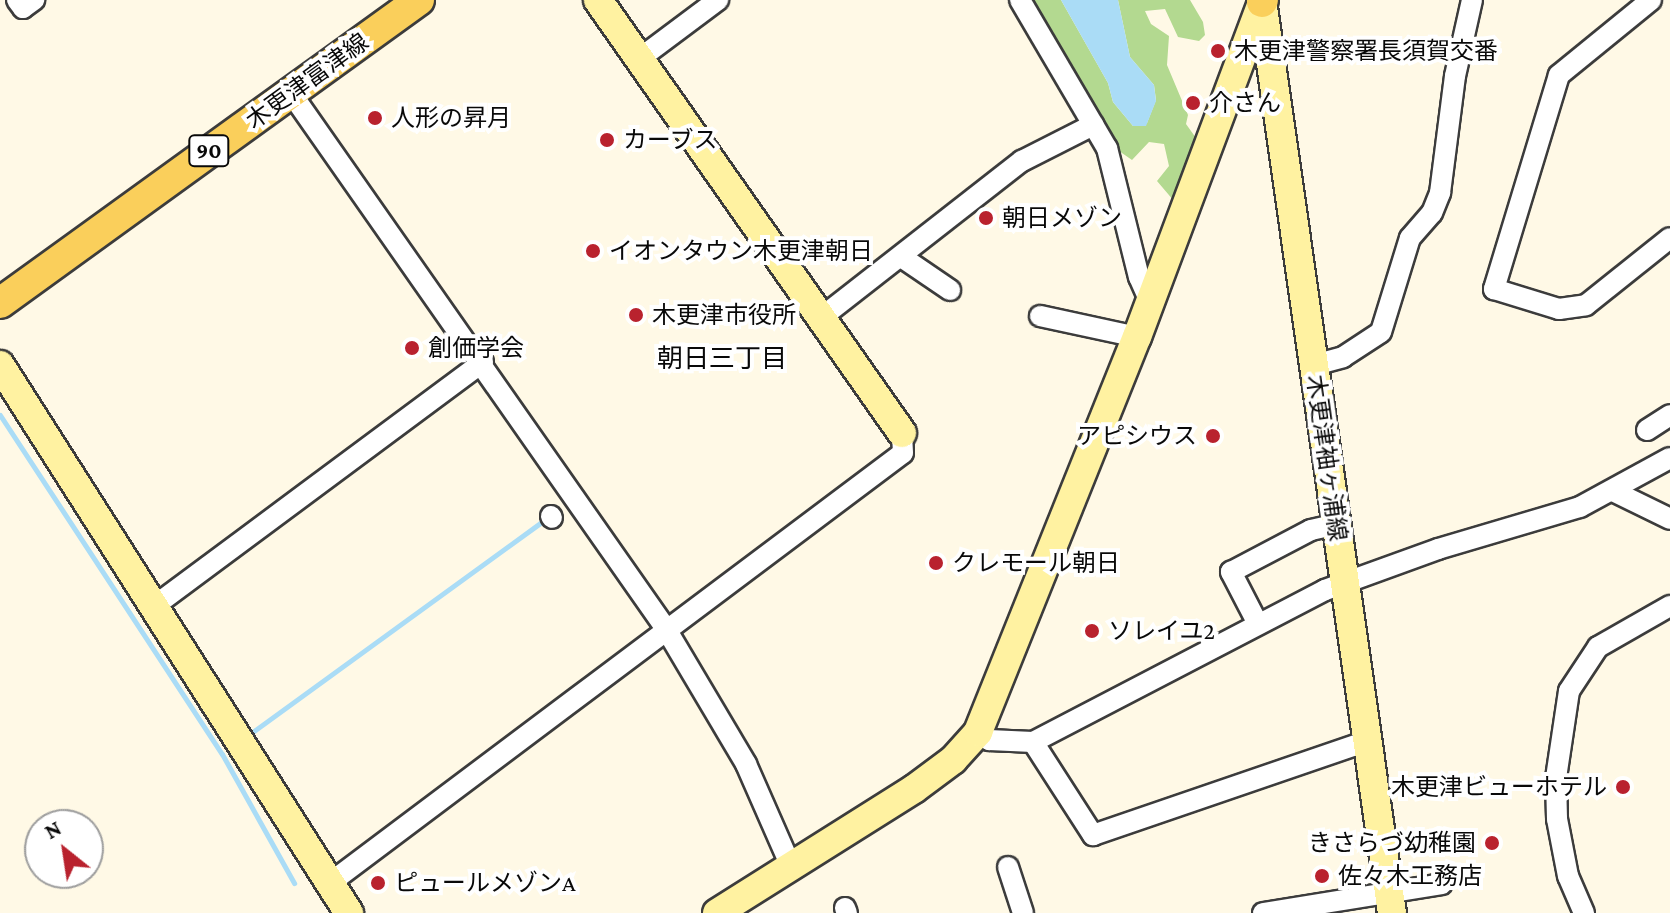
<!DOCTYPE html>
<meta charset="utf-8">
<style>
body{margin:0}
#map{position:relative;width:1670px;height:913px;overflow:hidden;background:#fff9e6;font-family:"Crimson Pro","Noto Sans JP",serif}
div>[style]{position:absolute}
.forest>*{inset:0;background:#b3d990}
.water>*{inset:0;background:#aadcf6}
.stream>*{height:5px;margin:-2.5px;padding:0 2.5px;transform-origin:2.5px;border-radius:2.5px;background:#aadcf6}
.roads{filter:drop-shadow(2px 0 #3c3c3c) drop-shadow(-2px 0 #3c3c3c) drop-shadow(0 2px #3c3c3c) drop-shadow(0 -2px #3c3c3c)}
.street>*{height:20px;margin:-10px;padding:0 10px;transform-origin:10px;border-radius:10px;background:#fff}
.secondary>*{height:28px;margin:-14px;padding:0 14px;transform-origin:14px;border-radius:14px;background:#fff2a1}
.primary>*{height:30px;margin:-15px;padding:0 15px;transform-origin:15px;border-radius:15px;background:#facf5b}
.dots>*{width:22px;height:22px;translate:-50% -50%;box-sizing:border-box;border:4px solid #fff;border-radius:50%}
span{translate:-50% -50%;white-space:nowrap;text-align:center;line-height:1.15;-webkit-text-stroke:8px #fff;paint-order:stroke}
.shield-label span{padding:2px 6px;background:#fff;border:2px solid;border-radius:6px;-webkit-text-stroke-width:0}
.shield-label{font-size:22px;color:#090909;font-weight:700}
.poi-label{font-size:24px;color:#090909}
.left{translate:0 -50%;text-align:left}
.right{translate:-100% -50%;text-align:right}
.street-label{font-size:24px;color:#090909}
.neighbourhood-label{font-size:26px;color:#090909}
.north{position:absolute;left:24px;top:809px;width:80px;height:80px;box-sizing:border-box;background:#fff;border:2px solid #9d9d9d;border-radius:50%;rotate:330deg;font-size:22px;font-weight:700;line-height:32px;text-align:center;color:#090909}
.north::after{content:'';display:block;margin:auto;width:28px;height:36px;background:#b9222e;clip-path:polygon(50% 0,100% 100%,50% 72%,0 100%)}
</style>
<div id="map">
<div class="forest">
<i style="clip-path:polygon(1026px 0,1061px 0,1108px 83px,1113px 102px,1133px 126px,1147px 123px,1156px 100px,1154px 85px,1130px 57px,1118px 0,1190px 0,1203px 22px,1205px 35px,1199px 41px,1178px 37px,1165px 9px,1145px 11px,1151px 24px,1169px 36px,1167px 65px,1188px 115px,1186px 124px,1201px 145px,1174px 201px,1157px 181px,1169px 166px,1164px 144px,1149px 142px,1132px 160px,1109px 144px,1046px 21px)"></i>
</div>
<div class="water">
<i style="clip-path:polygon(1061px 0,1118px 0,1130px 57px,1154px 85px,1156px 101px,1146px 126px,1133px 126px,1113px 102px,1108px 83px)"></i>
</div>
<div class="stream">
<i style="left:0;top:415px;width:405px;rotate:56.8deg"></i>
<i style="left:222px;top:754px;width:148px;rotate:60.8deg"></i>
<i style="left:247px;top:736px;width:369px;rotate:-36deg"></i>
</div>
<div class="roads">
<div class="street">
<i style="left:17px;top:0;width:10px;rotate:53deg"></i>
<i style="left:23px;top:8px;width:14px;rotate:-36deg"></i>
<i style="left:1020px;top:0;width:172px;rotate:59.6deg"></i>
<i style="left:1107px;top:148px;width:133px;rotate:76.1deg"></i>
<i style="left:1139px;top:277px;width:27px;rotate:66deg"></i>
<i style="left:1651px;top:0;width:119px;rotate:140.8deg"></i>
<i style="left:1559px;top:75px;width:224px;rotate:106.9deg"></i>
<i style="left:1494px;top:289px;width:68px;rotate:17.1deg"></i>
<i style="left:1559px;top:309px;width:27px;rotate:-8deg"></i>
<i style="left:1586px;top:305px;width:107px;rotate:-38.6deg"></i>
<i style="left:639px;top:59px;width:99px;rotate:-36.8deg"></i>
<i style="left:291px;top:93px;width:654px;rotate:55.02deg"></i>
<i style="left:666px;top:629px;width:157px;rotate:59.3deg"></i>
<i style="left:746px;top:764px;width:115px;rotate:66.3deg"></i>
<i style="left:903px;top:258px;width:57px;rotate:34.2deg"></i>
<i style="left:1040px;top:316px;width:99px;rotate:12.2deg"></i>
<i style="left:822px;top:317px;width:254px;rotate:-38deg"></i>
<i style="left:1022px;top:161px;width:80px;rotate:-26.9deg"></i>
<i style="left:1314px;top:365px;width:30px;rotate:-15deg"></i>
<i style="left:1343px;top:357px;width:45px;rotate:-33.3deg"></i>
<i style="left:1381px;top:332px;width:98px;rotate:-72.9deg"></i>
<i style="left:1410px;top:238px;width:33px;rotate:-49deg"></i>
<i style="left:1432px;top:213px;width:22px;rotate:-68deg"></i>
<i style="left:1440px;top:193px;width:118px;rotate:-82.7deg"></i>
<i style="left:1455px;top:76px;width:78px;rotate:-77.4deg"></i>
<i style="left:1647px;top:430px;width:27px;rotate:-33deg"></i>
<i style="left:1615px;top:492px;width:61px;rotate:26.1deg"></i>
<i style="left:551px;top:516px;width:2px;rotate:63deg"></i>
<i style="left:153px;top:607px;width:411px;rotate:-36.6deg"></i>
<i style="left:1258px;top:624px;width:59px;rotate:-117.4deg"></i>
<i style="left:1231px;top:572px;width:90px;rotate:-27.7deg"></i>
<i style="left:1311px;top:530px;width:26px;rotate:-13deg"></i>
<i style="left:978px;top:732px;width:14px;rotate:36deg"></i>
<i style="left:989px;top:740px;width:44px;rotate:2.6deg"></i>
<i style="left:1033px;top:742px;width:329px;rotate:-27.5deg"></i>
<i style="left:1325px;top:590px;width:120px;rotate:-19.9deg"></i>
<i style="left:1438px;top:549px;width:148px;rotate:-16.5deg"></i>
<i style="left:1580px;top:507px;width:102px;rotate:-28.6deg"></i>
<i style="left:1033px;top:742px;width:111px;rotate:57.2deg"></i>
<i style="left:1093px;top:835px;width:290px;rotate:-18.9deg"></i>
<i style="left:1008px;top:867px;width:48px;rotate:71.9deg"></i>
<i style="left:330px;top:883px;width:716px;rotate:-36.89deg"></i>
<i style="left:903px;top:453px;width:20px;rotate:-93deg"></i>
<i style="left:845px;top:908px;width:5px;rotate:68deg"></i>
<i style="left:1263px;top:913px;width:181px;rotate:-9.2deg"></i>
<i style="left:1584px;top:913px;width:40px;rotate:-113.4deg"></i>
<i style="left:1568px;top:876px;width:58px;rotate:-100.9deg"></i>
<i style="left:1557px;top:819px;width:41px;rotate:-91.4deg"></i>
<i style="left:1556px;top:778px;width:88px;rotate:-81.5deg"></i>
<i style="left:1569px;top:691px;width:53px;rotate:-56.6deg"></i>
<i style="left:1598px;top:647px;width:83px;rotate:-29.7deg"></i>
</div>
<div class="secondary">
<i style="left:598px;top:0;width:529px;rotate:54.93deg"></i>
<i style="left:1263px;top:7px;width:915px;rotate:81.9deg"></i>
<i style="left:0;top:365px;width:650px;rotate:57.51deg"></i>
<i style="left:717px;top:913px;width:233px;rotate:-32.2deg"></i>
<i style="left:914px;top:789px;width:49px;rotate:-36.6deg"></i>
<i style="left:953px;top:760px;width:38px;rotate:-48deg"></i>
<i style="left:978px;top:732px;width:426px;rotate:-68.1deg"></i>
<i style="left:1137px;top:337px;width:358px;rotate:-69.5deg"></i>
</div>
<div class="primary">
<i style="left:1262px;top:2px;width:2px;rotate:-63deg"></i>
<i style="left:0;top:303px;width:517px;rotate:-35.87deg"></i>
</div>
</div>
<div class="dots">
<i style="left:1218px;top:51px;background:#b9222e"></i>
<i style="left:1193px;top:103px;background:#b9222e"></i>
<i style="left:375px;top:118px;background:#b9222e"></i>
<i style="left:607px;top:140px;background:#b9222e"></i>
<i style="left:986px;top:218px;background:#b9222e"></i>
<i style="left:593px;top:251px;background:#b9222e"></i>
<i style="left:636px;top:315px;background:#b9222e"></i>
<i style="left:412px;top:348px;background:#b9222e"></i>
<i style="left:1213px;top:436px;background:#b9222e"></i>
<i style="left:936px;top:563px;background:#b9222e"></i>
<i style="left:1092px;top:631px;background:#b9222e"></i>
<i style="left:1623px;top:787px;background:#b9222e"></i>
<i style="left:1492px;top:843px;background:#b9222e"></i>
<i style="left:1322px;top:876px;background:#b9222e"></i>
<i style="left:378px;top:883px;background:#b9222e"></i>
</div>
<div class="shield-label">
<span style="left:209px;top:151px">90</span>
</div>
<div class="poi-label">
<span class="left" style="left:1234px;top:51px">木更津警察署長須賀交番</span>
<span class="left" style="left:1209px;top:103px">介さん</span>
<span class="left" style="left:391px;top:118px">人形の昇月</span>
<span class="left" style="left:623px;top:140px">カーブス</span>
<span class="left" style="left:1002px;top:218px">朝日メゾン</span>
<span class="left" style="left:609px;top:251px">イオンタウン木更津朝日</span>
<span class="left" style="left:652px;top:315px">木更津市役所</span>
<span class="left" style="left:428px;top:348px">創価学会</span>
<span class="right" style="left:1197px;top:436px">アピシウス</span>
<span class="left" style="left:952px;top:563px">クレモール朝日</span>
<span class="left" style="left:1108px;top:631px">ソレイユ2</span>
<span class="right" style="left:1607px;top:787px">木更津ビューホテル</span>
<span class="right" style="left:1476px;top:843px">きさらづ幼稚園</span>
<span class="left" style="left:1338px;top:876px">佐々木工務店</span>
<span class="left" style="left:394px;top:883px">ピュールメゾンA</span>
</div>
<div class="street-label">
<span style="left:307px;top:81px;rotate:-36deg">木更津富津線</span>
<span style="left:1327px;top:458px;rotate:82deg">木更津袖ヶ浦線</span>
</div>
<div class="neighbourhood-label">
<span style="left:722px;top:359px">朝日三丁目</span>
</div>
<div class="north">N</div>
</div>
